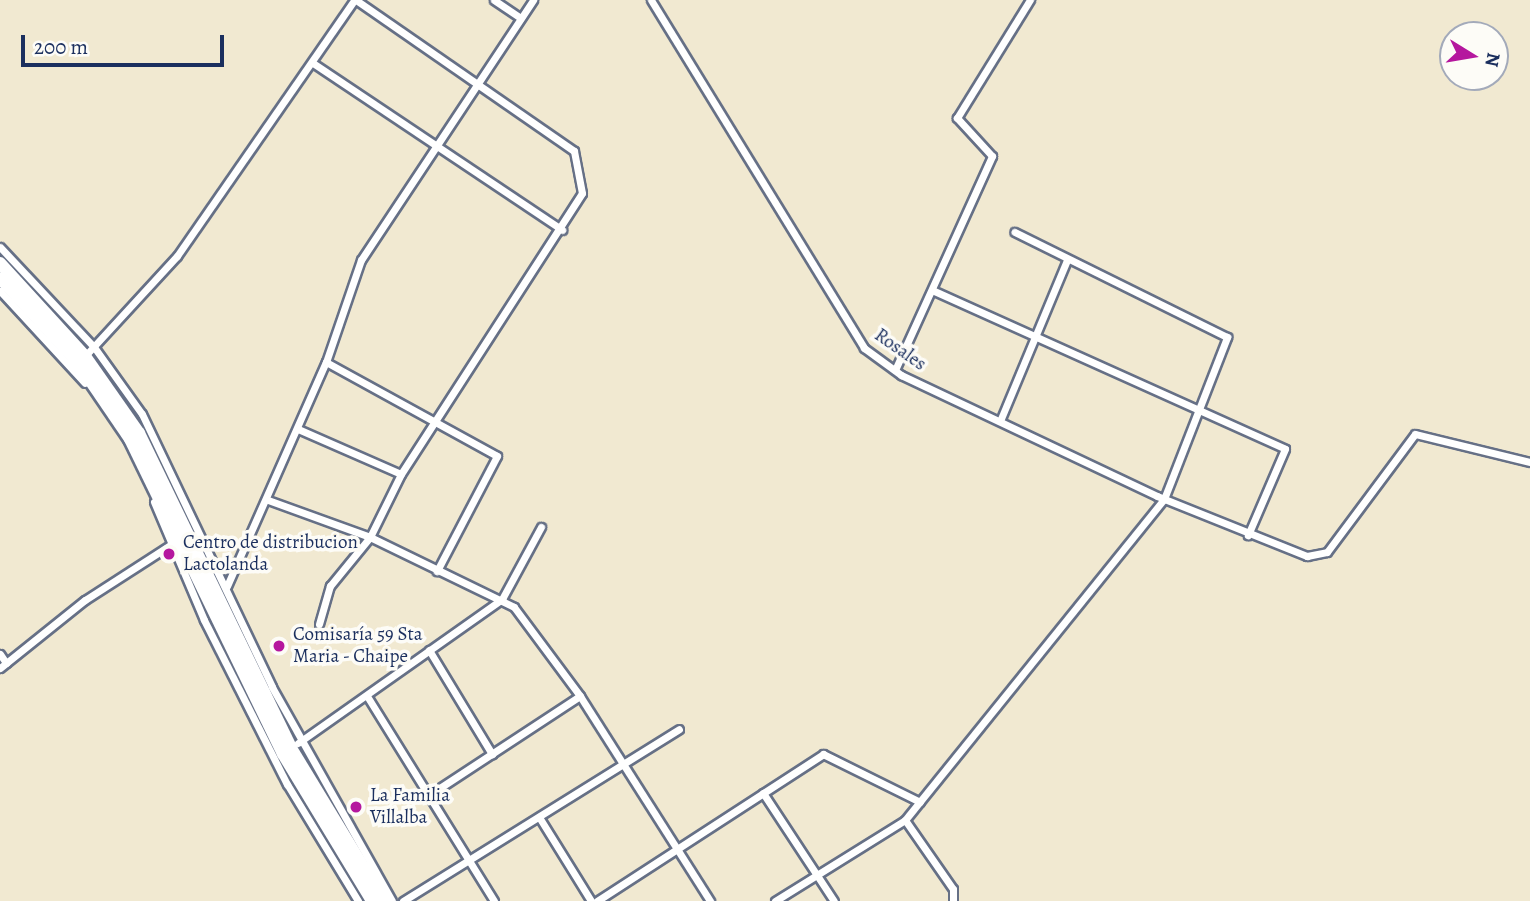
<!DOCTYPE html>
<meta charset="utf-8">
<style>
body{margin:0}
#map{position:relative;width:1530px;height:901px;overflow:hidden;background:#f1e9d1;font-family:Alegreya,serif}
div>[style]{position:absolute}
.roads{filter:drop-shadow(2px 0 #667086) drop-shadow(-2px 0 #667086) drop-shadow(0 2px #667086) drop-shadow(0 -2px #667086)}
.minor>*{height:7px;margin:-3.5px;padding:0 3.5px;transform-origin:3.5px;border-radius:3.5px;background:#fff}
.trunk>*{height:12px;margin:-6px;padding:0 6px;transform-origin:6px;border-radius:6px;background:#fff}
.dots>*{width:19px;height:19px;translate:-50% -50%;box-sizing:border-box;border:4px solid #fdfcf7;border-radius:50%}
span{translate:-50% -50%;white-space:nowrap;text-align:center;line-height:1.15;-webkit-text-stroke:7px #fdfcf7;paint-order:stroke}
.street-label{font-size:19px;color:#1b2f5e}
.poi-label{font-size:19px;color:#1b2f5e}
.left{translate:0 -50%;text-align:left}
.north{position:absolute;left:1439px;top:21px;width:70px;height:70px;box-sizing:border-box;background:#fdfcf7;border:2px solid #a3aaba;border-radius:50%;rotate:101deg;font-size:19px;font-weight:700;line-height:28px;text-align:center;color:#1b2f5e}
.north::after{content:'';display:block;margin:auto;width:24px;height:32px;background:#b5179e;clip-path:polygon(50% 0,100% 100%,50% 72%,0 100%)}
.scale{position:absolute;left:21px;top:35px;width:203px;height:32px;box-sizing:border-box;border:4px solid #1b2f5e;border-top:0;padding-left:9px;font-size:21px;line-height:24px;white-space:nowrap;color:#1b2f5e;-webkit-text-stroke:5px #fdfcf7;paint-order:stroke}
</style>
<div id="map">
<div class="roads">
<div class="minor">
<i style="left:494px;top:0;width:32px;rotate:34deg"></i>
<i style="left:651px;top:0;width:408px;rotate:58.5deg"></i>
<i style="left:864px;top:348px;width:46px;rotate:36.1deg"></i>
<i style="left:901px;top:375px;width:283px;rotate:25.3deg"></i>
<i style="left:1157px;top:496px;width:162px;rotate:21.8deg"></i>
<i style="left:1307px;top:556px;width:20px;rotate:-11deg"></i>
<i style="left:1327px;top:552px;width:147px;rotate:-53.3deg"></i>
<i style="left:1415px;top:434px;width:118px;rotate:13.7deg"></i>
<i style="left:313px;top:63px;width:300px;rotate:33.8deg"></i>
<i style="left:0;top:247px;width:137px;rotate:46.8deg"></i>
<i style="left:94px;top:347px;width:82px;rotate:54.4deg"></i>
<i style="left:142px;top:414px;width:302px;rotate:64.5deg"></i>
<i style="left:272px;top:687px;width:245px;rotate:60.7deg"></i>
<i style="left:932px;top:290px;width:387px;rotate:24.2deg"></i>
<i style="left:1285px;top:449px;width:94px;rotate:113.3deg"></i>
<i style="left:0;top:291px;width:125px;rotate:47.3deg"></i>
<i style="left:85px;top:356px;width:136px;rotate:-47.4deg"></i>
<i style="left:177px;top:256px;width:311px;rotate:-55.3deg"></i>
<i style="left:326px;top:362px;width:195px;rotate:28.8deg"></i>
<i style="left:497px;top:456px;width:130px;rotate:117.6deg"></i>
<i style="left:895px;top:370px;width:235px;rotate:-65.6deg"></i>
<i style="left:992px;top:156px;width:52px;rotate:-132.6deg"></i>
<i style="left:957px;top:118px;width:139px;rotate:-58.3deg"></i>
<i style="left:1000px;top:421px;width:174px;rotate:-67.4deg"></i>
<i style="left:298px;top:429px;width:112px;rotate:23.6deg"></i>
<i style="left:268px;top:500px;width:109px;rotate:19.9deg"></i>
<i style="left:370px;top:537px;width:160px;rotate:25.9deg"></i>
<i style="left:514px;top:607px;width:111px;rotate:53.4deg"></i>
<i style="left:580px;top:696px;width:243px;rotate:57.6deg"></i>
<i style="left:154px;top:502px;width:128px;rotate:67deg"></i>
<i style="left:204px;top:620px;width:184px;rotate:63.2deg"></i>
<i style="left:287px;top:784px;width:137px;rotate:58.7deg"></i>
<i style="left:227px;top:586px;width:245px;rotate:-66.2deg"></i>
<i style="left:326px;top:362px;width:108px;rotate:-71.1deg"></i>
<i style="left:361px;top:260px;width:312px;rotate:-56.5deg"></i>
<i style="left:319px;top:624px;width:40px;rotate:-74deg"></i>
<i style="left:330px;top:586px;width:63px;rotate:-50.8deg"></i>
<i style="left:370px;top:537px;width:70px;rotate:-63.8deg"></i>
<i style="left:401px;top:474px;width:334px;rotate:-57.2deg"></i>
<i style="left:582px;top:193px;width:43px;rotate:-100.8deg"></i>
<i style="left:574px;top:151px;width:265px;rotate:-145.3deg"></i>
<i style="left:429px;top:650px;width:122px;rotate:58.8deg"></i>
<i style="left:0;top:654px;width:11px;rotate:56deg"></i>
<i style="left:0;top:668px;width:109px;rotate:-38.7deg"></i>
<i style="left:85px;top:600px;width:103px;rotate:-32.8deg"></i>
<i style="left:367px;top:696px;width:241px;rotate:58.2deg"></i>
<i style="left:298px;top:743px;width:250px;rotate:-35.2deg"></i>
<i style="left:502px;top:599px;width:82px;rotate:-61.6deg"></i>
<i style="left:763px;top:793px;width:129px;rotate:56.7deg"></i>
<i style="left:426px;top:797px;width:184px;rotate:-33.3deg"></i>
<i style="left:539px;top:817px;width:99px;rotate:58.2deg"></i>
<i style="left:905px;top:820px;width:84px;rotate:55.2deg"></i>
<i style="left:953px;top:889px;width:12px;rotate:90deg"></i>
<i style="left:403px;top:901px;width:325px;rotate:-31.9deg"></i>
<i style="left:597px;top:901px;width:270px;rotate:-33deg"></i>
<i style="left:823px;top:754px;width:108px;rotate:26.3deg"></i>
<i style="left:775px;top:901px;width:153px;rotate:-31.9deg"></i>
<i style="left:905px;top:820px;width:412px;rotate:-51.1deg"></i>
<i style="left:1164px;top:499px;width:174px;rotate:-68.7deg"></i>
<i style="left:1227px;top:337px;width:237px;rotate:-153.7deg"></i>
</div>
<div class="trunk">
<i style="left:0;top:263px;width:126px;rotate:47.6deg"></i>
<i style="left:85px;top:356px;width:94px;rotate:55deg"></i>
<i style="left:139px;top:433px;width:350px;rotate:64.2deg"></i>
<i style="left:291px;top:748px;width:179px;rotate:58.7deg"></i>
<i style="left:0;top:278px;width:117px;rotate:47.4deg"></i>
<i style="left:79px;top:364px;width:91px;rotate:55.8deg"></i>
<i style="left:130px;top:439px;width:350px;rotate:64.1deg"></i>
<i style="left:283px;top:754px;width:172px;rotate:58.8deg"></i>
</div>
</div>
<div class="dots">
<i style="left:169px;top:554px;background:#b5179e"></i>
<i style="left:279px;top:646px;background:#b5179e"></i>
<i style="left:356px;top:807px;background:#b5179e"></i>
</div>
<div class="street-label">
<span style="left:900px;top:350px;rotate:35deg">Rosales</span>
</div>
<div class="poi-label">
<span class="left" style="left:183px;top:554px">Centro de distribucion<br>Lactolanda</span>
<span class="left" style="left:293px;top:646px">Comisaría 59 Sta<br>Maria - Chaipe</span>
<span class="left" style="left:370px;top:807px">La Familia<br>Villalba</span>
</div>
<div class="north">N</div>
<div class="scale">200 m</div>
</div>
